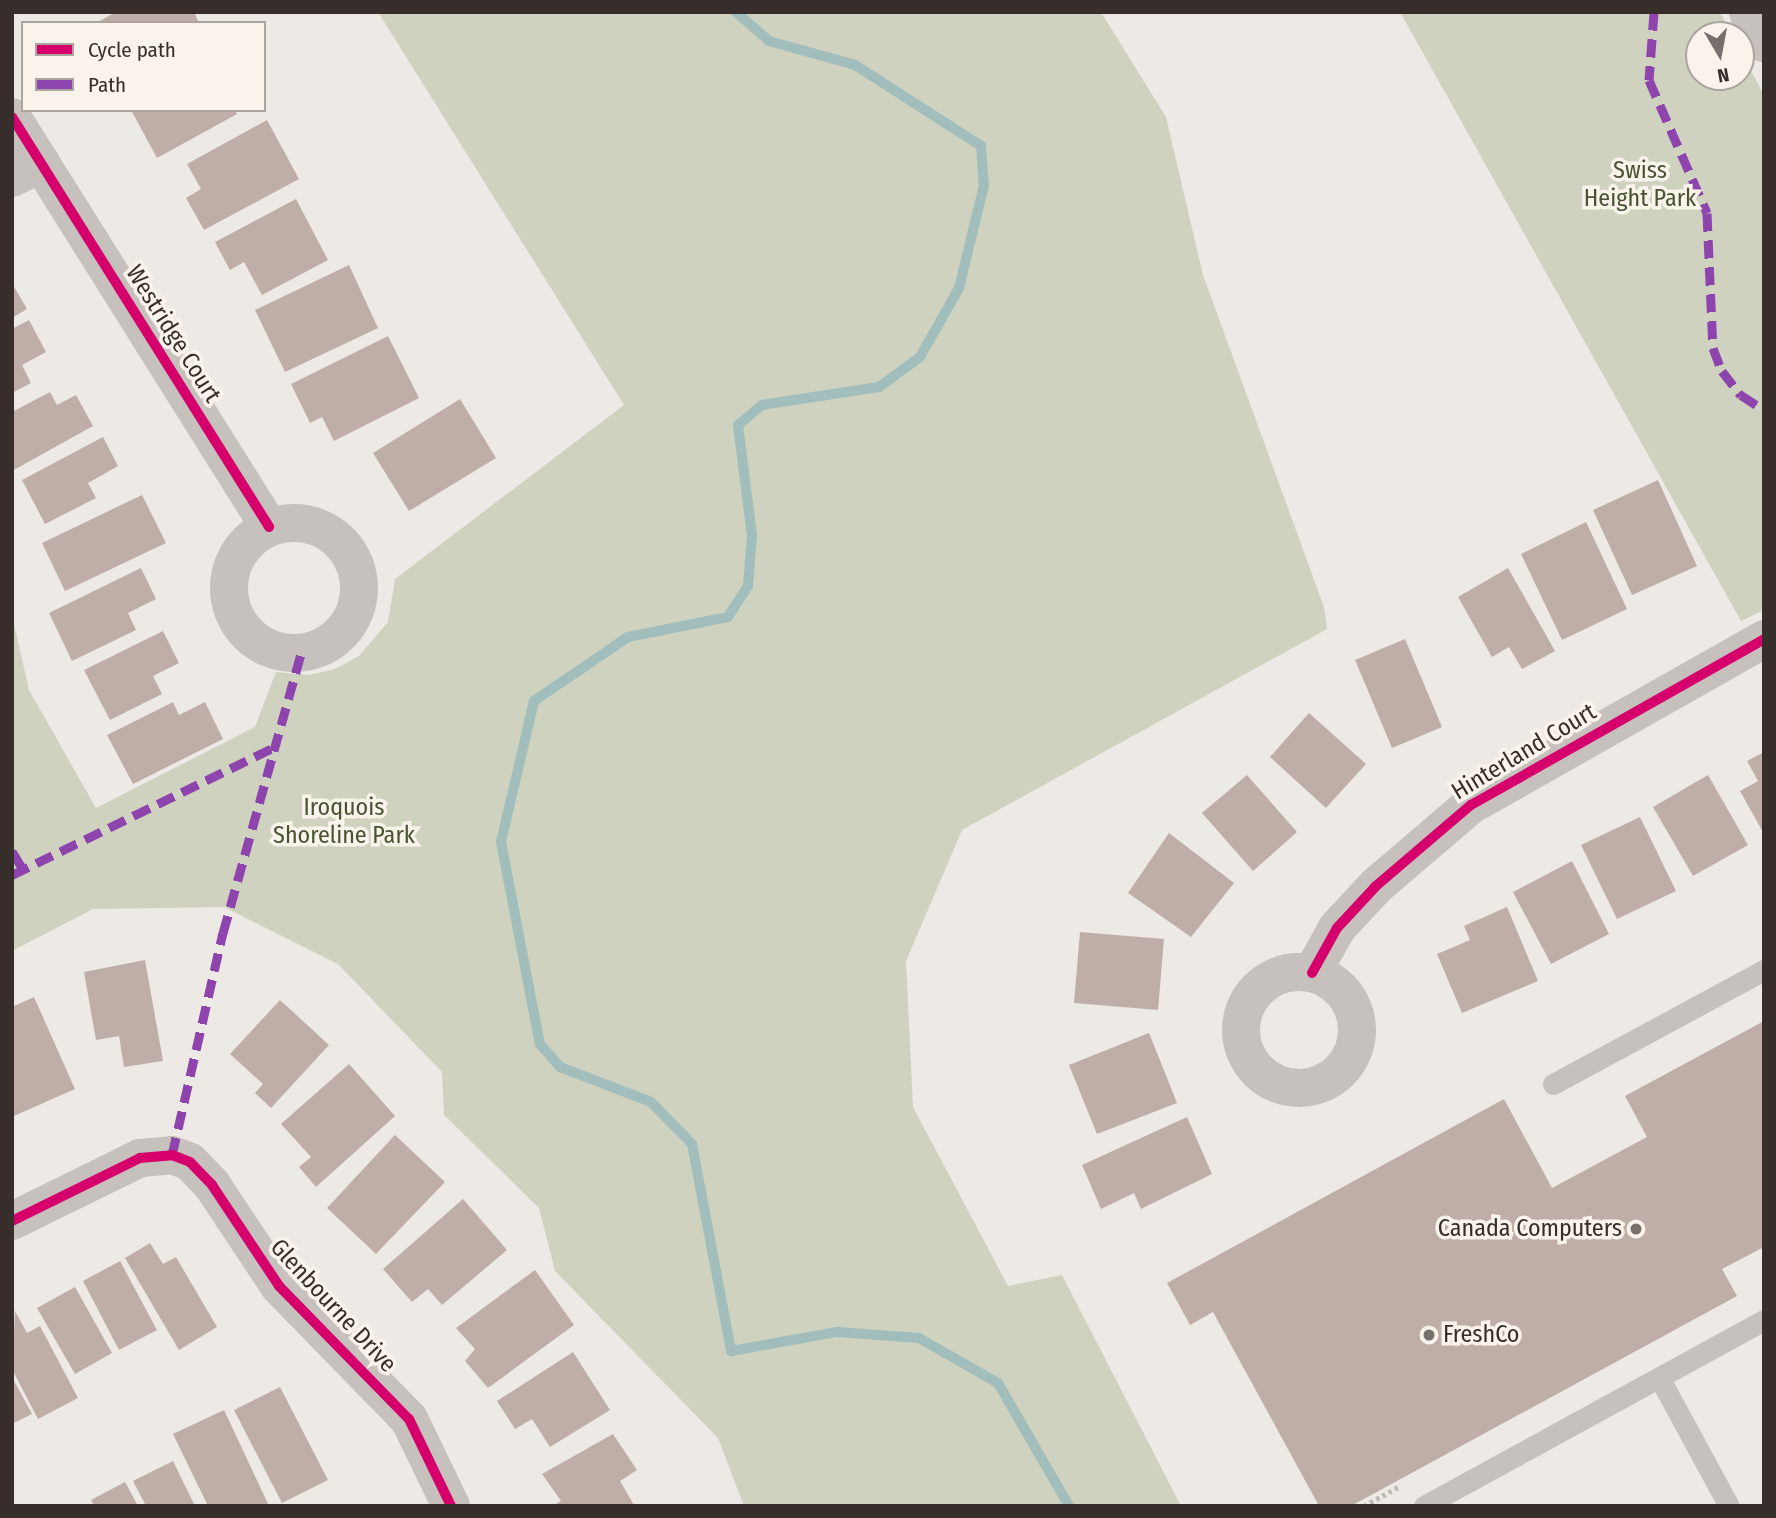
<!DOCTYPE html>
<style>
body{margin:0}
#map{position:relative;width:1776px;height:1518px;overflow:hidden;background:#ede9e4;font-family:"Fira Sans Condensed",sans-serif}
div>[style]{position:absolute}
.green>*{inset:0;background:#cfd2bf}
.stream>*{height:10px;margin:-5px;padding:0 5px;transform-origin:5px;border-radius:5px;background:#a1bebd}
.building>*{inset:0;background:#bfaea8}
.path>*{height:4.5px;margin-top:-2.25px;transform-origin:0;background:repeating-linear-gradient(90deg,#c0bab5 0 3.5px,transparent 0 7px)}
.lane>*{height:21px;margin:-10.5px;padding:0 10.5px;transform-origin:10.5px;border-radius:10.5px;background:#c7c1bd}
.street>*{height:38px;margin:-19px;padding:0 19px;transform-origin:19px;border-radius:19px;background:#c7c1bd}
.street>.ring{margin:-19px;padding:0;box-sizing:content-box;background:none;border:38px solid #c7c1bd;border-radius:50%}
.quiet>*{height:9px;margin-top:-4.5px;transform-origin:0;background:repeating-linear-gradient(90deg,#8e44ad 0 18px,transparent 0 27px)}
.cycleway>*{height:10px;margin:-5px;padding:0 5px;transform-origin:5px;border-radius:5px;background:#d6006c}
.dots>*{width:19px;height:19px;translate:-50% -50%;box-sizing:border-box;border:4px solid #f9f3ec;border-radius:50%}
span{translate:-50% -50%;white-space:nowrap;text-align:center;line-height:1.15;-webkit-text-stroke:7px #f9f3ec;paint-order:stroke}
.park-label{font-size:24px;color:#485431}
.street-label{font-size:24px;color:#372e2b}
.poi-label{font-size:24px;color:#372e2b}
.right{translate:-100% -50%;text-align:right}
.left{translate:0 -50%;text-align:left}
.frame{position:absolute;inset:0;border:14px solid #372e2b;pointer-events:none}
.legend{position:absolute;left:21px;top:21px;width:245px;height:91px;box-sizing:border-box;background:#f9f3ec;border:2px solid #aba49f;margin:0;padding:9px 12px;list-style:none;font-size:21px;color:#372e2b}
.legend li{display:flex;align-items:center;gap:14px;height:35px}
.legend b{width:35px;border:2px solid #aba49f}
.north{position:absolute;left:1685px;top:21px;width:70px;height:70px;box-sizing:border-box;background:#f9f3ec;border:2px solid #aba49f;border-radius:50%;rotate:170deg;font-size:19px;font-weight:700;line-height:28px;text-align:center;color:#372e2b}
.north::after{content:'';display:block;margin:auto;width:24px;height:32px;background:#776f6c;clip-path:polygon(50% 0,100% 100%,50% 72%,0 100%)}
</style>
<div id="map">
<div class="green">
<i style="clip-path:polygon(378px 12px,1101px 12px,1166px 117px,1203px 275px,1324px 607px,1327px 629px,962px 830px,906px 961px,913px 1107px,1008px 1286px,1062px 1275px,1181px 1506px,744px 1506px,718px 1438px,555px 1271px,539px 1208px,444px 1115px,442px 1072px,338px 964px,224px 907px,93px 909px,12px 951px,12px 615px,29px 690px,96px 808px,255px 727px,276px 672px,309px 675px,335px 669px,359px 656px,388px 622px,395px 579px,624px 405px)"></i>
<i style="clip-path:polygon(1400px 12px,1720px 12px,1732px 35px,1699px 35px,1699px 77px,1741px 77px,1741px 52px,1764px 95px,1764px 610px,1741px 621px)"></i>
</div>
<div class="stream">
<i style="left:736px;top:12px;width:44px;rotate:41.3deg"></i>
<i style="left:769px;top:41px;width:89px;rotate:15.6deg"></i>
<i style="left:855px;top:65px;width:150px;rotate:32.7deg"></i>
<i style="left:981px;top:146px;width:39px;rotate:86deg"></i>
<i style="left:984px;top:185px;width:106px;rotate:103.6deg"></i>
<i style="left:959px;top:288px;width:79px;rotate:119.5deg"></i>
<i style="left:920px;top:357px;width:51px;rotate:143.8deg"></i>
<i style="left:879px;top:387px;width:118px;rotate:171.3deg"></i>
<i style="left:762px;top:405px;width:31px;rotate:140deg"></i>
<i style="left:738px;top:425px;width:112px;rotate:82.8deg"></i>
<i style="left:752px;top:536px;width:50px;rotate:94.6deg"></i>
<i style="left:748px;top:586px;width:37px;rotate:123deg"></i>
<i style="left:728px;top:617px;width:102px;rotate:168.7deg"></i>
<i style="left:628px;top:637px;width:114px;rotate:145.8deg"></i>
<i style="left:534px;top:701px;width:145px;rotate:103.2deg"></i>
<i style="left:501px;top:842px;width:206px;rotate:79.1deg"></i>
<i style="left:540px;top:1044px;width:30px;rotate:49deg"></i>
<i style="left:560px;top:1067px;width:97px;rotate:21deg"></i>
<i style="left:651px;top:1102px;width:59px;rotate:45.7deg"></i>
<i style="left:692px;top:1144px;width:211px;rotate:79.3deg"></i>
<i style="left:731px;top:1351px;width:108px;rotate:-10.2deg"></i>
<i style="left:837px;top:1332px;width:82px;rotate:4.2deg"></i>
<i style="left:919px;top:1338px;width:91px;rotate:29.7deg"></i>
<i style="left:998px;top:1383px;width:142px;rotate:60deg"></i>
</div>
<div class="building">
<i style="clip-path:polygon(116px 12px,194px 12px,199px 23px,96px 23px)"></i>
<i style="clip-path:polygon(131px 110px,235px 110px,237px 114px,157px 158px)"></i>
<i style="clip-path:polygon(267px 120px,299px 179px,204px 230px,186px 198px,201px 189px,187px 164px)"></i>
<i style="clip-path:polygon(296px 199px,328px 260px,262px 295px,244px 262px,230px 270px,215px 242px)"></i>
<i style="clip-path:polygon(349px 265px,378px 328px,285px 372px,255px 310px)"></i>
<i style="clip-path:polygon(12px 283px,27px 309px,12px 318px)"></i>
<i style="clip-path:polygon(29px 320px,46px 352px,22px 365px,31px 383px,12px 393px,12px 329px)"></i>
<i style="clip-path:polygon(388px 336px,419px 398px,334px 441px,322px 417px,310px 423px,291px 384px)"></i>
<i style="clip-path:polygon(50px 392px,57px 405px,76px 395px,93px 426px,12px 471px,12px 412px)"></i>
<i style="clip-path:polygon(460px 399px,496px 458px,409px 511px,373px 453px)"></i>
<i style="clip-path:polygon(103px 437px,118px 466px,88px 483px,96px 498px,45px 524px,22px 480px)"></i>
<i style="clip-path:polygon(1658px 480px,1697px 566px,1632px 595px,1593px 510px)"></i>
<i style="clip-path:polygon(142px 495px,166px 543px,65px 591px,42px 543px)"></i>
<i style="clip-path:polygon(1586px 522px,1627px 609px,1562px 640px,1521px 554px)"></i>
<i style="clip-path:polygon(141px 568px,156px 599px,128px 613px,136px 630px,72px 661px,49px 613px)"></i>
<i style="clip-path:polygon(1508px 568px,1555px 651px,1522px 669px,1509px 647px,1492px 657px,1458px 597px)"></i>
<i style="clip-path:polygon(163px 631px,179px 663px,153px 676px,162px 694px,110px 720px,84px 670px)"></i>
<i style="clip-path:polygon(1405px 639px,1442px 727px,1392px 748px,1355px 660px)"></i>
<i style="clip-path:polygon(173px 702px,179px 715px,205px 702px,223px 739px,133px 784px,107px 735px)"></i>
<i style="clip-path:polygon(1309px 713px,1366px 764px,1326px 808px,1270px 757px)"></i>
<i style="clip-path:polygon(1764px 752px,1764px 834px,1740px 791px,1758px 781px,1747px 761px)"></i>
<i style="clip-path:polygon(1247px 775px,1297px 832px,1253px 871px,1202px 813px)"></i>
<i style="clip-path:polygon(1708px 775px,1748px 845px,1693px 876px,1653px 807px)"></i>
<i style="clip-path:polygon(1640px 817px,1676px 891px,1617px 919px,1581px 845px)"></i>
<i style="clip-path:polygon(1169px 833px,1234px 883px,1191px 937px,1128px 893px)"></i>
<i style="clip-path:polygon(1572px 861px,1609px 934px,1551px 964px,1513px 892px)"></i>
<i style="clip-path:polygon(1507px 907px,1538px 981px,1462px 1013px,1437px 954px,1470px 940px,1464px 926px)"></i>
<i style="clip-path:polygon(1080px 932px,1164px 939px,1158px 1010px,1074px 1003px)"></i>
<i style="clip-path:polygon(145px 960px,163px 1061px,124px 1067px,119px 1036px,96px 1040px,84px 972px)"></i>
<i style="clip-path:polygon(34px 997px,75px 1089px,14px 1116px,12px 1007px)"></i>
<i style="clip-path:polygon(280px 1000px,329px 1045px,271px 1108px,255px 1093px,263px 1084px,230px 1054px)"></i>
<i style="clip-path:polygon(1764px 1021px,1764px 1247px,1722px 1269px,1737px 1296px,1351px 1506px,1319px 1506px,1213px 1312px,1190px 1325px,1167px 1283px,1504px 1099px,1552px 1188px,1647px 1137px,1625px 1096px)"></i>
<i style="clip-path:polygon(1149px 1033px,1177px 1103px,1097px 1134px,1069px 1065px)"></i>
<i style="clip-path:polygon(349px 1064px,395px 1116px,316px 1187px,299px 1167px,311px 1157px,281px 1124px)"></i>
<i style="clip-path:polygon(1187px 1117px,1212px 1174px,1141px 1209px,1134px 1193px,1101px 1209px,1082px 1165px)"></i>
<i style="clip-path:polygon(395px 1135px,445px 1182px,376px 1254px,327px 1208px)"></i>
<i style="clip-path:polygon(463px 1199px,507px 1250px,442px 1305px,428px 1289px,412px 1302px,383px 1269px)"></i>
<i style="clip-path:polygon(150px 1243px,163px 1264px,176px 1257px,217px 1327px,179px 1350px,125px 1258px)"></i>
<i style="clip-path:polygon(120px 1261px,157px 1330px,119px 1350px,83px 1281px)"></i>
<i style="clip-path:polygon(535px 1270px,574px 1325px,488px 1388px,465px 1361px,475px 1349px,456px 1328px)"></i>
<i style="clip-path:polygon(75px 1287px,112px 1353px,75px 1374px,37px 1308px)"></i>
<i style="clip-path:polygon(15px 1311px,27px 1333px,40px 1326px,78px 1398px,38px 1419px,12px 1369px)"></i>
<i style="clip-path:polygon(573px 1352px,610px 1410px,550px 1447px,532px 1419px,515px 1429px,497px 1401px)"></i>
<i style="clip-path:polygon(12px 1377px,32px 1414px,12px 1424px)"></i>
<i style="clip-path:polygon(280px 1387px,328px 1480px,282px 1503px,234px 1410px)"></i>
<i style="clip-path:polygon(224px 1410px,269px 1506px,208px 1506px,173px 1434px)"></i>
<i style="clip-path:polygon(613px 1434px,637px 1470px,620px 1481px,634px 1505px,553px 1506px,561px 1501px,542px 1474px)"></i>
<i style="clip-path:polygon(173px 1461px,195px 1506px,146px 1506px,133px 1481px)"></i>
<i style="clip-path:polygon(125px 1482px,138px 1506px,94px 1506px,91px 1500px)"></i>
</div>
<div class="path">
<i style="left:1364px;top:1506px;width:41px;rotate:-29.1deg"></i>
</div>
<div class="lane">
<i style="left:1553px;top:1084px;width:240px;rotate:-28.4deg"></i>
<i style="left:1660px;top:1379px;width:145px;rotate:61.5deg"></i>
<i style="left:1424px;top:1506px;width:388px;rotate:-28.7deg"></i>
</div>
<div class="street">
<i style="left:1748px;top:12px;width:35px;rotate:63deg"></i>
<i style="left:12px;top:117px;width:484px;rotate:57.9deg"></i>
<i style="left:12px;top:178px;width:33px;rotate:-27deg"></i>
<i class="ring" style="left:229px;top:523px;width:92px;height:92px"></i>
<i class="ring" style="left:1241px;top:972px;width:78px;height:78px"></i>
<i style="left:1312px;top:973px;width:51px;rotate:-60.9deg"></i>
<i style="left:1337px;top:928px;width:57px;rotate:-47.1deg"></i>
<i style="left:1376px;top:886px;width:125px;rotate:-40.5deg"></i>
<i style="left:1471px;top:805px;width:337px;rotate:-29.5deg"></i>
<i style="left:12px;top:1221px;width:143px;rotate:-26.2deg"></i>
<i style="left:140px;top:1158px;width:32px;rotate:-5deg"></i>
<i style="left:172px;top:1155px;width:19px;rotate:21deg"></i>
<i style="left:190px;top:1162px;width:32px;rotate:46deg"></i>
<i style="left:212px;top:1185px;width:121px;rotate:56.4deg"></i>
<i style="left:279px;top:1286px;width:186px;rotate:45.7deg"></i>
<i style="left:409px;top:1419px;width:97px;rotate:64.2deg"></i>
</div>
<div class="quiet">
<i style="left:1654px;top:12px;width:68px;rotate:94.2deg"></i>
<i style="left:1649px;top:80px;width:145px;rotate:66.4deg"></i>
<i style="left:1707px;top:213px;width:135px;rotate:87.5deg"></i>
<i style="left:1713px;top:348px;width:25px;rotate:69deg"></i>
<i style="left:1722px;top:371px;width:31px;rotate:52deg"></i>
<i style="left:1741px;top:395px;width:27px;rotate:33deg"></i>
<i style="left:12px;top:851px;width:21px;rotate:59deg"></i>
<i style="left:12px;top:875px;width:295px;rotate:-26deg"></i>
<i style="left:172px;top:1155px;width:228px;rotate:-77.1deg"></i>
<i style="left:223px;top:933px;width:291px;rotate:-74.4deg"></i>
</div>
<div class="cycleway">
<i style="left:12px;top:117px;width:484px;rotate:57.9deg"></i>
<i style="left:1312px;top:973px;width:51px;rotate:-60.9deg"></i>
<i style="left:1337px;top:928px;width:57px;rotate:-47.1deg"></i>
<i style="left:1376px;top:886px;width:125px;rotate:-40.5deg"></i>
<i style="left:1471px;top:805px;width:337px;rotate:-29.5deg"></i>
<i style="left:12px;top:1221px;width:143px;rotate:-26.2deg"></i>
<i style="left:140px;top:1158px;width:32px;rotate:-5deg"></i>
<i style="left:172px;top:1155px;width:19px;rotate:21deg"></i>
<i style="left:190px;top:1162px;width:32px;rotate:46deg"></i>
<i style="left:212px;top:1185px;width:121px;rotate:56.4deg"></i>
<i style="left:279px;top:1286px;width:186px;rotate:45.7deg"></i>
<i style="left:409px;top:1419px;width:97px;rotate:64.2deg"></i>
</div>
<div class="dots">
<i style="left:1636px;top:1229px;background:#776f6c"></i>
<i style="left:1429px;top:1335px;background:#776f6c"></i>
</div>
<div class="park-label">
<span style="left:1640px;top:185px">Swiss<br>Height Park</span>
<span style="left:344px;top:822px">Iroquois<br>Shoreline Park</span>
</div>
<div class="street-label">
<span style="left:173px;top:334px;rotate:58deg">Westridge Court</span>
<span style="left:1524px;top:752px;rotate:-31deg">Hinterland Court</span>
<span style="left:333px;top:1306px;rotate:47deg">Glenbourne Drive</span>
</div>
<div class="poi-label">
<span class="right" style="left:1622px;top:1229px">Canada Computers</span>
<span class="left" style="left:1443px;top:1335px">FreshCo</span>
</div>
<div class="frame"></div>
<ul class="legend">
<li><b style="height:9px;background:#d6006c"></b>Cycle path</li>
<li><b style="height:9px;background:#8e44ad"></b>Path</li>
</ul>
<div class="north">N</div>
</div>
